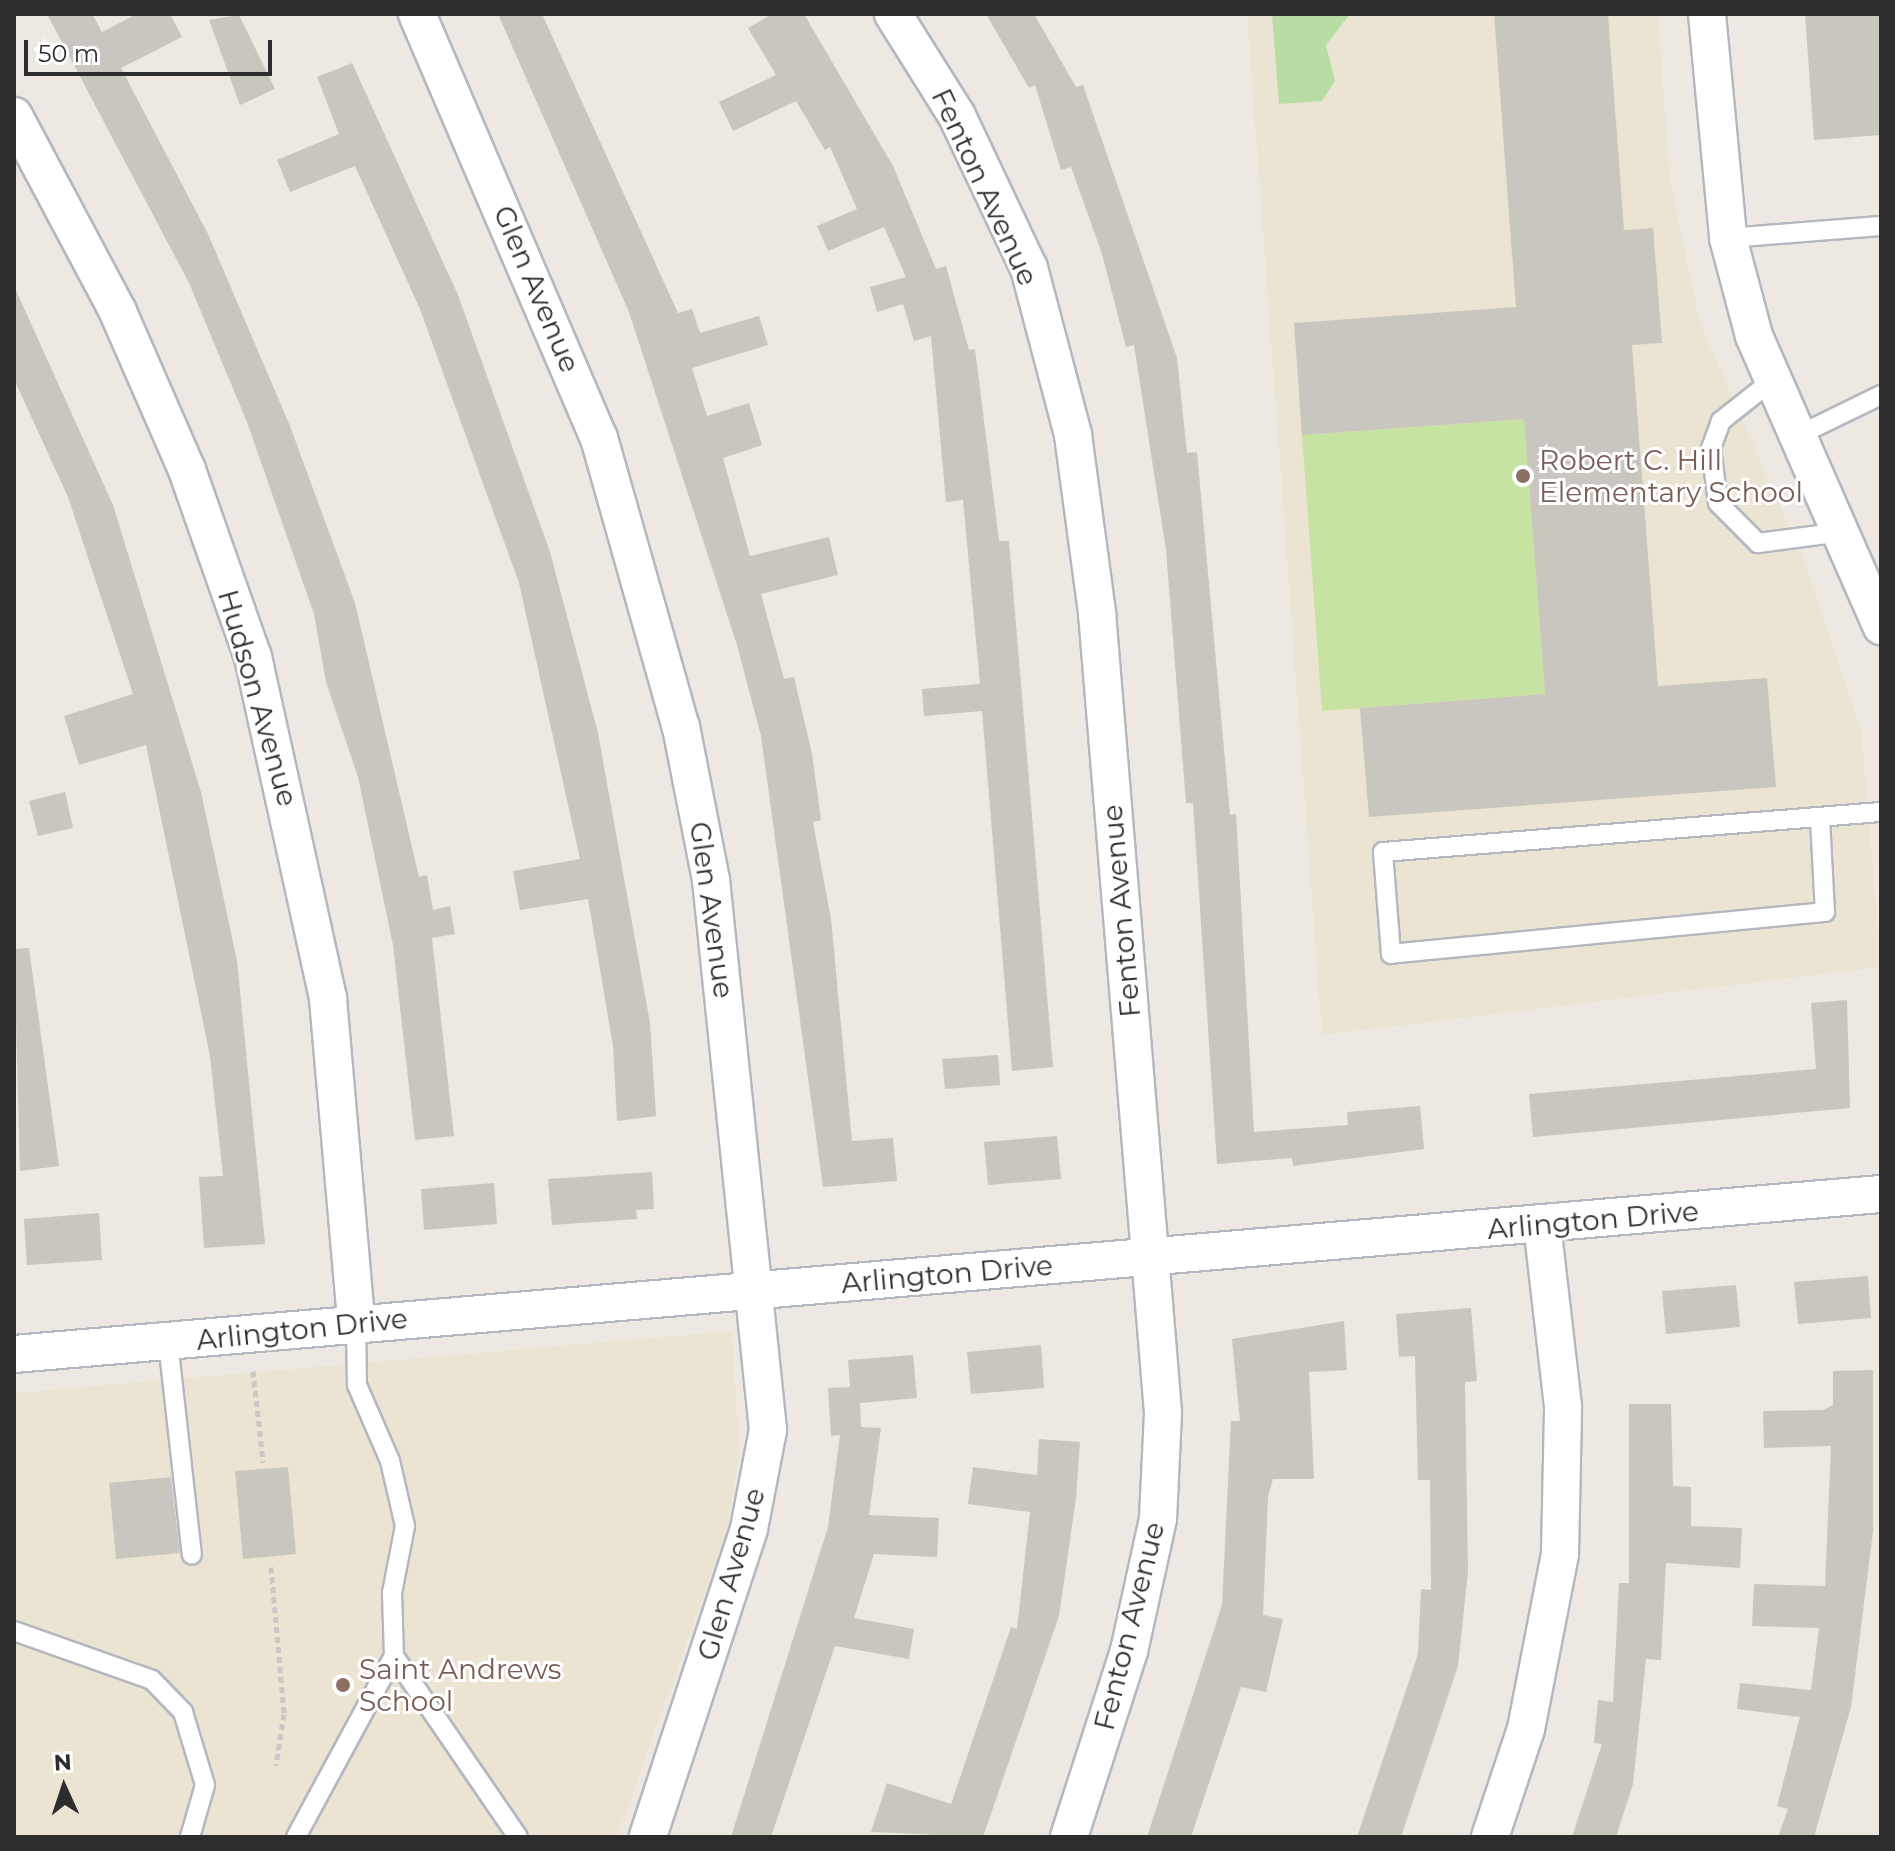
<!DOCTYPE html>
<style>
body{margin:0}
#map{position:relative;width:1895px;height:1851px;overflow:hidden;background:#ede8e1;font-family:Montserrat,sans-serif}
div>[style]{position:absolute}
.education>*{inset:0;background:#ece4d3}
.green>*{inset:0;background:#b7dda4}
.pitch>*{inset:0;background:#c7e3a1}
.building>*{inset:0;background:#c9c6bf}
.path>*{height:5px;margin-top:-2.5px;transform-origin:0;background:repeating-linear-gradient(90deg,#c8c8c8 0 6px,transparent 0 10px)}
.roads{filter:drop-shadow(2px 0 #b4b7bf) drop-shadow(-2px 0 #b4b7bf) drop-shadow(0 2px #b4b7bf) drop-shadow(0 -2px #b4b7bf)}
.lane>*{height:18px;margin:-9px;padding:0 9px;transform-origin:9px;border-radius:9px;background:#fff}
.street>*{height:36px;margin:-18px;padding:0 18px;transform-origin:18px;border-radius:18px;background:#fff}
.dots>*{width:22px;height:22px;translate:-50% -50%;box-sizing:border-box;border:4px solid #fff;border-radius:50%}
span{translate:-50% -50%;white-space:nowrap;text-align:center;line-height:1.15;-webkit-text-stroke:6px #fff;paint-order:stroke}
.street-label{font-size:28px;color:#2d2d2d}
.education-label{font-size:28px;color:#785e54}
.left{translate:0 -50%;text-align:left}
.frame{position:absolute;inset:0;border:16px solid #2d2d2d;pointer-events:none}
.north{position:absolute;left:24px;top:1747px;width:80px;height:80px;-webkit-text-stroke:6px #fff;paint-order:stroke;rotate:357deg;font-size:22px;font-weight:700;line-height:32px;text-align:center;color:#2d2d2d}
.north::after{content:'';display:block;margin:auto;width:28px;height:36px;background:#2d2d2d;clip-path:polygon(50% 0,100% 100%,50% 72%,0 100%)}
.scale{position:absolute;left:24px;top:40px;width:248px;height:36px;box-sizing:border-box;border:4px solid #2d2d2d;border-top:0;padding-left:10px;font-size:24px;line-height:28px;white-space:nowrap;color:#2d2d2d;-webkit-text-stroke:6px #fff;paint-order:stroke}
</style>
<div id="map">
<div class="education">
<i style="clip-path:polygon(1247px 14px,1658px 14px,1670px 181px,1700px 323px,1803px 559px,1861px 730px,1881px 967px,1322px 1035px)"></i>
<i style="clip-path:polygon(732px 1331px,739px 1453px,726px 1533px,617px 1837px,14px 1837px,14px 1393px)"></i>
</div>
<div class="green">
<i style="clip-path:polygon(1272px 14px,1350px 14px,1326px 45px,1335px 81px,1322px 101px,1279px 104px)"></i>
</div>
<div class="pitch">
<i style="clip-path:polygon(1524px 419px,1545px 694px,1322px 711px,1302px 435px)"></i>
</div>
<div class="building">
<i style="clip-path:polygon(47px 14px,92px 14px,102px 32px,137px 14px,170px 14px,182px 37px,121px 68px,208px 234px,290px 426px,355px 603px,419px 877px,427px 875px,433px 910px,450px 906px,455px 934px,432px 938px,454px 1136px,415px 1140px,393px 945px,358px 777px,326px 682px,314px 614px,247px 422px,189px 283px)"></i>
<i style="clip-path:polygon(498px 14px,542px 14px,678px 313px,692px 309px,700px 333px,759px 316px,768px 345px,692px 368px,707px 416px,749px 403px,762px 445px,723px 458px,750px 556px,829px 537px,838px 575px,761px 594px,784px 679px,794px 677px,812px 754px,821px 820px,813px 822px,831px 919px,852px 1141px,893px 1138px,897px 1181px,823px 1187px,761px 736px,737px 645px,629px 312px)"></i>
<i style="clip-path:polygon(772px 14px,804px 14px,893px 166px,936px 269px,946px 266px,969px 350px,975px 349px,999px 541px,1009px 541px,1053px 1067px,1012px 1071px,982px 711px,924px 716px,922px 689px,980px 684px,963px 500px,946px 502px,931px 336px,914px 341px,903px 304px,877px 312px,870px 287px,906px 277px,884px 227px,828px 251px,817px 226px,857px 209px,830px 147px,825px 150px,796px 101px,733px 131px,719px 102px,776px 75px,748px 28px)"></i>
<i style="clip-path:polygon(986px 14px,1034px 14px,1076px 87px,1083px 85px,1177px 358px,1187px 453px,1197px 452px,1230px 815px,1236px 814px,1254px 1132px,1348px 1125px,1347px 1112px,1420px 1106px,1424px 1149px,1293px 1166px,1292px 1158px,1217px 1164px,1193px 803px,1186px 803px,1166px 550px,1134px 345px,1126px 347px,1102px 254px,1071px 167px,1061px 170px,1035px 85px,1029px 88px)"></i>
<i style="clip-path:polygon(1494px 14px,1608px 14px,1624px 230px,1653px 228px,1662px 343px,1632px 345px,1658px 686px,1767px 678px,1776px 787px,1369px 817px,1360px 708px,1545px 694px,1524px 419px,1302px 435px,1294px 323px,1516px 307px)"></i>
<i style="clip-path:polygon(1805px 14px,1881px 14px,1881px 135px,1814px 140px)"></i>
<i style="clip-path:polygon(239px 15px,275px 89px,240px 105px,209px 20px)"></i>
<i style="clip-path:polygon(352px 63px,458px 295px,550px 552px,598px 733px,650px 1023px,656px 1116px,617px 1121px,613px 1046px,588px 899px,520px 910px,513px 871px,580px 859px,519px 583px,420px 309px,355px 166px,290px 192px,277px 160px,339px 134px,317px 77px)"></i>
<i style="clip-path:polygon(14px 286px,113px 505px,201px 792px,237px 961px,265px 1244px,204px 1248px,199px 1177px,223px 1176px,210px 1056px,146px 745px,79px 765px,64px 716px,133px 694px,68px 497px,14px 379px)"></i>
<i style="clip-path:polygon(65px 792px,73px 828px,38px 836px,29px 801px)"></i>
<i style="clip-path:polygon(29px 948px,59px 1166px,20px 1171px,14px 949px)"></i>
<i style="clip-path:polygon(1847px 1000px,1850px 1108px,1533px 1137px,1529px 1094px,1816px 1069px,1811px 1003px)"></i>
<i style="clip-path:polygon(998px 1055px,1000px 1085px,945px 1089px,942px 1059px)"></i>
<i style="clip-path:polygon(1057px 1136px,1061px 1179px,988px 1185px,984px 1142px)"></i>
<i style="clip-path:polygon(652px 1172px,654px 1209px,636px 1210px,637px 1219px,552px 1225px,548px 1179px)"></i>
<i style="clip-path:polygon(494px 1183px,497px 1224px,424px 1230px,421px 1189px)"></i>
<i style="clip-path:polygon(99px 1213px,102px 1260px,27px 1265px,24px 1219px)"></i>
<i style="clip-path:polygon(1868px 1276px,1871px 1318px,1798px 1324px,1794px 1282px)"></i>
<i style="clip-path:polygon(1736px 1285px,1740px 1327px,1666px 1334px,1662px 1291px)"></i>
<i style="clip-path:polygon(1471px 1308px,1477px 1381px,1465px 1382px,1468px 1571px,1458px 1666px,1401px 1837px,1357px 1837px,1418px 1654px,1421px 1589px,1431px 1590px,1430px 1480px,1418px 1480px,1415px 1356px,1399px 1357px,1396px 1314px)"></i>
<i style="clip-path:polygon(1344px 1321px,1347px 1370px,1309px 1372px,1314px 1479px,1273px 1479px,1268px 1497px,1263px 1615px,1283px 1619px,1266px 1692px,1241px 1687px,1191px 1837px,1147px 1837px,1222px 1605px,1231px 1421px,1240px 1421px,1232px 1339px)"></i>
<i style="clip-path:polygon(1041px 1345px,1044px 1388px,971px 1394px,967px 1352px)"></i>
<i style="clip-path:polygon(913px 1355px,917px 1398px,860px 1403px,861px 1427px,881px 1428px,869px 1515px,939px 1518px,937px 1557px,874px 1554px,854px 1618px,914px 1629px,909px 1659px,835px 1646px,771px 1837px,731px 1837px,828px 1527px,840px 1435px,831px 1436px,828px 1388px,850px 1387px,848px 1360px)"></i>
<i style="clip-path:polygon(1873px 1370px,1873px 1531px,1851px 1707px,1814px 1837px,1778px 1837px,1788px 1809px,1777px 1806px,1800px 1717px,1737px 1709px,1740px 1683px,1811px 1690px,1819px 1628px,1752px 1626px,1754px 1584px,1825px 1586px,1831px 1446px,1764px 1448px,1763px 1411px,1823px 1410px,1833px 1405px,1833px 1371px)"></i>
<i style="clip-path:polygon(1629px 1404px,1671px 1404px,1673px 1486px,1691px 1487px,1691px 1526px,1742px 1528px,1740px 1568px,1666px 1563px,1661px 1660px,1646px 1659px,1633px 1784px,1616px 1837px,1572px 1837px,1602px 1744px,1594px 1743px,1598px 1700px,1613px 1702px,1619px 1583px,1629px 1583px)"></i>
<i style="clip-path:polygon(1039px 1439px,1080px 1442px,1076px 1498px,1059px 1616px,983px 1837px,871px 1832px,887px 1783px,951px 1804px,1011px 1627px,1017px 1629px,1030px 1512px,968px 1504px,973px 1467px,1037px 1475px)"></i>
<i style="clip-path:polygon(288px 1467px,296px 1554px,243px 1559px,235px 1471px)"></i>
<i style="clip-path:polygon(171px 1477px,180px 1553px,116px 1559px,109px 1483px)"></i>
</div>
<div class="path">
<i style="left:253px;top:1371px;width:92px;rotate:83.7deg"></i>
<i style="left:271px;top:1567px;width:148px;rotate:84.9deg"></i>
<i style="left:284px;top:1714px;width:52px;rotate:98.9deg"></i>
</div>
<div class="roads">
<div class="lane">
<i style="left:1728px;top:238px;width:153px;rotate:-4.5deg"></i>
<i style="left:1774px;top:379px;width:68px;rotate:141.6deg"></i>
<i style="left:1721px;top:421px;width:29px;rotate:110deg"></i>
<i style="left:1711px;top:448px;width:55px;rotate:82.7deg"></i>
<i style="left:1718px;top:503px;width:57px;rotate:45deg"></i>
<i style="left:1758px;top:543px;width:86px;rotate:-7.4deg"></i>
<i style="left:1799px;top:435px;width:91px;rotate:-26deg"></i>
<i style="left:1820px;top:818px;width:94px;rotate:87deg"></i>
<i style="left:1825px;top:912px;width:436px;rotate:174.5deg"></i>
<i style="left:1391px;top:954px;width:102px;rotate:-94.5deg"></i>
<i style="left:1383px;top:852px;width:500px;rotate:-4.6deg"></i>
<i style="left:356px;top:1322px;width:63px;rotate:89.1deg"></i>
<i style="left:357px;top:1385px;width:83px;rotate:66.5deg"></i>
<i style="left:390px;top:1461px;width:67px;rotate:77deg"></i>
<i style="left:405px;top:1526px;width:68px;rotate:101deg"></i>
<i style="left:392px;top:1593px;width:63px;rotate:88.2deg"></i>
<i style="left:394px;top:1656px;width:219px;rotate:55.6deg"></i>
<i style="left:168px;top:1342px;width:214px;rotate:83.6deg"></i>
<i style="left:14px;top:1631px;width:146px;rotate:19.5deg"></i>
<i style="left:152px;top:1680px;width:45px;rotate:45.9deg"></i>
<i style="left:183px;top:1712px;width:76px;rotate:73.2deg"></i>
<i style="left:205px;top:1785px;width:54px;rotate:106.1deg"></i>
<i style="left:296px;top:1837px;width:206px;rotate:-61.6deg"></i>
</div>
<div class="street">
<i style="left:417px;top:14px;width:461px;rotate:66.8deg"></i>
<i style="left:599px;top:438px;width:300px;rotate:74.2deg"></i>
<i style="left:681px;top:727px;width:156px;rotate:78.9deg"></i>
<i style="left:711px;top:880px;width:553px;rotate:84.08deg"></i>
<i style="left:768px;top:1430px;width:101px;rotate:100.9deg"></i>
<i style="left:749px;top:1529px;width:324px;rotate:108.2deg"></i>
<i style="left:893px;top:14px;width:120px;rotate:57.9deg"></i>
<i style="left:957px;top:116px;width:168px;rotate:64.7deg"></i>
<i style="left:1029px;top:268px;width:173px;rotate:75.2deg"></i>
<i style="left:1073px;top:435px;width:180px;rotate:82.3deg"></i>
<i style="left:1097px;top:613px;width:803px;rotate:85.28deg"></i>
<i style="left:1163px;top:1413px;width:106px;rotate:92.7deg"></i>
<i style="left:1158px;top:1519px;width:135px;rotate:102.4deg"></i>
<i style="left:1129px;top:1651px;width:195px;rotate:107.9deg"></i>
<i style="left:1707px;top:14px;width:225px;rotate:84.6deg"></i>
<i style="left:1728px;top:238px;width:101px;rotate:75.1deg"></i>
<i style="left:1754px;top:336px;width:317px;rotate:66.3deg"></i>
<i style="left:14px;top:116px;width:222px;rotate:62deg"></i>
<i style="left:118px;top:312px;width:172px;rotate:66.4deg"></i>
<i style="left:187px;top:470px;width:198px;rotate:70.6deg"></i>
<i style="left:253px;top:657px;width:350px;rotate:77.6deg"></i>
<i style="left:328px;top:999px;width:324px;rotate:85deg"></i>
<i style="left:14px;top:1354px;width:1874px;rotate:-4.9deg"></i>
<i style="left:1490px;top:1837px;width:114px;rotate:-71.6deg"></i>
<i style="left:1526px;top:1729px;width:178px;rotate:-79deg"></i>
<i style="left:1560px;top:1554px;width:148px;rotate:-88.8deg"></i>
<i style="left:1563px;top:1406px;width:182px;rotate:-96.6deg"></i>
</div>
</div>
<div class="dots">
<i style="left:1523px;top:476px;background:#8d6e63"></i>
<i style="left:343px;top:1685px;background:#8d6e63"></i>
</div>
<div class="street-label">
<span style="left:985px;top:187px;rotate:65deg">Fenton Avenue</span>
<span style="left:537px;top:289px;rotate:67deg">Glen Avenue</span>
<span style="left:258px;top:698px;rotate:74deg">Hudson Avenue</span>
<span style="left:712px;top:910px;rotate:82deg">Glen Avenue</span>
<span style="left:1121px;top:911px;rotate:-95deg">Fenton Avenue</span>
<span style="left:1593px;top:1220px;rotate:-5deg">Arlington Drive</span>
<span style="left:947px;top:1274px;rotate:-5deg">Arlington Drive</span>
<span style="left:302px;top:1329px;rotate:-6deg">Arlington Drive</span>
<span style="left:731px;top:1574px;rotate:-74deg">Glen Avenue</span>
<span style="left:1129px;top:1626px;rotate:-76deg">Fenton Avenue</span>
</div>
<div class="education-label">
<span class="left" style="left:1539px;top:476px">Robert C. Hill<br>Elementary School</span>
<span class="left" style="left:359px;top:1685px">Saint Andrews<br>School</span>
</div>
<div class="frame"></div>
<div class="north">N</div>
<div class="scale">50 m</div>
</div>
